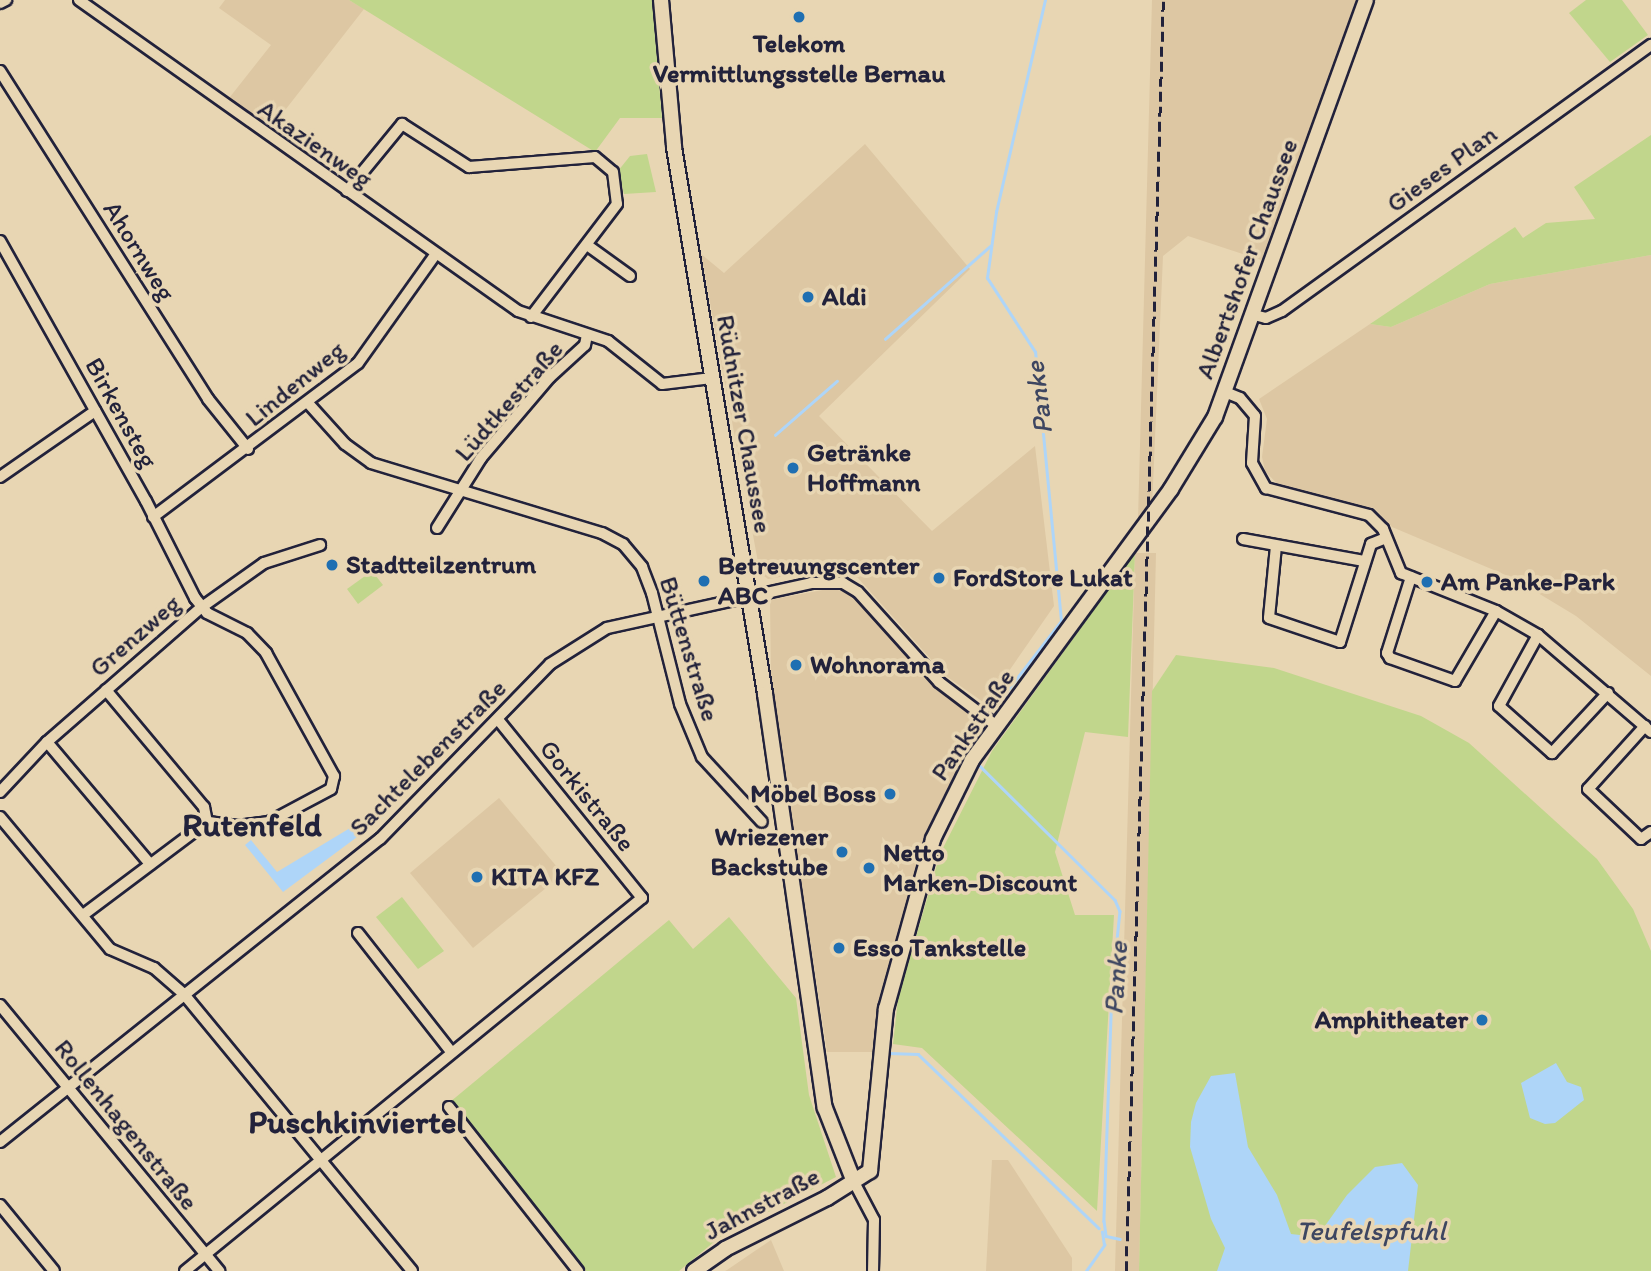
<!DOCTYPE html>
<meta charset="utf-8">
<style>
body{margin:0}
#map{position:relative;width:1651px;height:1271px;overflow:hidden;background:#e8d6b3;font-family:Itim,sans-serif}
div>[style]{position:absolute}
.built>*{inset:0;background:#ddc7a3}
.green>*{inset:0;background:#c1d68c}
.water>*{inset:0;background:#aed5f8}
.stream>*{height:2.5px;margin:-1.25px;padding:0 1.25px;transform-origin:1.25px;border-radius:1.25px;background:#aed5f8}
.roads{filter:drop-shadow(2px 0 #22223b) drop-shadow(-2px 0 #22223b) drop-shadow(0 2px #22223b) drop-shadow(0 -2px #22223b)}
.street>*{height:10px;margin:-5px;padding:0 5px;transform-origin:5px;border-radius:5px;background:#e8d6b3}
.secondary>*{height:14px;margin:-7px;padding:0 7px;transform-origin:7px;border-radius:7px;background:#e8d6b3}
.rail>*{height:2.5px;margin-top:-1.25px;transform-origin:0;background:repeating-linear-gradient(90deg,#22223b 0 10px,transparent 0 15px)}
.dots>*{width:19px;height:19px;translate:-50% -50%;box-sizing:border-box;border:4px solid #e8d6b3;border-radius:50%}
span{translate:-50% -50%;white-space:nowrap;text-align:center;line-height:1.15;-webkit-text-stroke:7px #e8d6b3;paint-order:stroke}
.poi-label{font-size:26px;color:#22223b;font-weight:700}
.left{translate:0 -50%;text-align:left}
.right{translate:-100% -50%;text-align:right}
.street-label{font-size:26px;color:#22223b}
.water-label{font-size:28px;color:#3e4661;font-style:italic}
.district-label{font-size:33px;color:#22223b;font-weight:700}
</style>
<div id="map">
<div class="built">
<i style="clip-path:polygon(225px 0,349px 0,364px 9px,268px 132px,226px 102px,271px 45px,219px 8px)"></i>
<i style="clip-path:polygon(1152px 0,1357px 0,1264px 261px,1188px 236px,1163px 256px,1152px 507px,1138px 520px)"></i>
<i style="clip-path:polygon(865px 144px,970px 269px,819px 416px,932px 531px,1035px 446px,1054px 606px,986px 704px,946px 676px,858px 578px,827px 569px,768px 579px,760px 573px,701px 254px,724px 273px)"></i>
<i style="clip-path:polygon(1651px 255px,1651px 676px,1576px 616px,1515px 579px,1392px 527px,1374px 508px,1283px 490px,1265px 471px,1262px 457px,1267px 419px,1259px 399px,1370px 324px,1391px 327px,1490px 284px)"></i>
<i style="clip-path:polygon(1135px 553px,1156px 553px,1139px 1271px,1115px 1271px)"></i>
<i style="clip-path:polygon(833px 588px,856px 597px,937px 687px,980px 720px,924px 851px,881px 995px,875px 1052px,827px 1052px,771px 680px,770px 600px)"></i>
<i style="clip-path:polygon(499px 798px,563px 874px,473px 948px,410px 873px)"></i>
<i style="clip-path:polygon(992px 1160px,1008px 1160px,1072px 1258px,1072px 1271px,986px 1271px)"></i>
<i style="clip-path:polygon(771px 1240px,784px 1271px,725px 1271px,727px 1270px)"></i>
</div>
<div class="green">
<i style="clip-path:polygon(349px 0,652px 0,662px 118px,620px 118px,595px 152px)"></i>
<i style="clip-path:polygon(1586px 0,1622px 0,1648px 35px,1610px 62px,1569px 13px)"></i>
<i style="clip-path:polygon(1651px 135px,1651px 255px,1490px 284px,1391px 327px,1370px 324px,1515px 227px,1523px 238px,1546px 223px,1595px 219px,1574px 187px)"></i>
<i style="clip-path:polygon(647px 154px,656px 192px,624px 194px,618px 171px,630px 156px)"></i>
<i style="clip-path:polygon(1135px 553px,1128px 737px,1085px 732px,1055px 852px,1075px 915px,1114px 915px,1097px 1211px,922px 1048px,893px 1044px,898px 999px,940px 854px,992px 751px)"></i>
<i style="clip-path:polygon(372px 571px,383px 585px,358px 604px,347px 589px)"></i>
<i style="clip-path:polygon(1176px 655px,1274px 668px,1421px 716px,1469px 743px,1597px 859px,1633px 909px,1651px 951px,1651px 1271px,1139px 1271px,1152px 691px)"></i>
<i style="clip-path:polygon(402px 897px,444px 951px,418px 969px,376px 917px)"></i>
<i style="clip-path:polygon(729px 917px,796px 998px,809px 1095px,836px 1177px,720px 1237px,679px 1271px,586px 1271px,450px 1102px,669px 920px,693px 949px)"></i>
</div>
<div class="water">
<i style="clip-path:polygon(385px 807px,388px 812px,384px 817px,283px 892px,245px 845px,251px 840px,277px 872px)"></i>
<i style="clip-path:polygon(1556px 1063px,1567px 1082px,1581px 1087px,1584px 1100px,1555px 1123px,1545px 1124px,1530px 1118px,1521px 1083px)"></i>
<i style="clip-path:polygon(1235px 1073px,1248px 1147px,1277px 1195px,1291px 1234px,1317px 1237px,1347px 1195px,1375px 1167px,1402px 1163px,1418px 1185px,1408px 1271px,1217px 1271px,1225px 1248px,1211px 1219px,1190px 1147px,1191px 1122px,1196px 1103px,1211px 1076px)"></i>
</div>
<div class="stream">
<i style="left:885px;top:339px;width:140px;rotate:-41.5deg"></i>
<i style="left:775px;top:435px;width:82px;rotate:-41.1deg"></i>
<i style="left:993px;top:709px;width:111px;rotate:-52.3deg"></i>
<i style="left:1061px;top:621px;width:270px;rotate:-95.5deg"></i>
<i style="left:1035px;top:352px;width:88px;rotate:-123deg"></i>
<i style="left:987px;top:278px;width:67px;rotate:-82.2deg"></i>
<i style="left:996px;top:212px;width:218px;rotate:-77deg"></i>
<i style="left:969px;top:754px;width:10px;rotate:-135deg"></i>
<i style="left:962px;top:747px;width:33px;rotate:-50deg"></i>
<i style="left:978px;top:764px;width:193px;rotate:44.8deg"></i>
<i style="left:1115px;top:900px;width:12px;rotate:66deg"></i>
<i style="left:1120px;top:911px;width:77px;rotate:95.9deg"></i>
<i style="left:1112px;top:988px;width:233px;rotate:92deg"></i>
<i style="left:1104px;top:1221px;width:15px;rotate:82deg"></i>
<i style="left:1106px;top:1236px;width:14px;rotate:12deg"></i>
<i style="left:889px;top:1053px;width:29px;rotate:2deg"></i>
<i style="left:918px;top:1054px;width:251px;rotate:43.9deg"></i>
<i style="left:1086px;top:1271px;width:32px;rotate:-55deg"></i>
<i style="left:1104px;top:1245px;width:13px;rotate:-99deg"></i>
</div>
<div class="roads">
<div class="street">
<i style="left:79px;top:0;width:538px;rotate:35.31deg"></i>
<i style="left:518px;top:311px;width:95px;rotate:18.4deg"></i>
<i style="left:608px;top:341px;width:69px;rotate:38.5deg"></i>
<i style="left:662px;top:384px;width:50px;rotate:-6.8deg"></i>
<i style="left:0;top:3px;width:7px;rotate:-27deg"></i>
<i style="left:0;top:71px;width:388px;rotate:57.6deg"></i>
<i style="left:208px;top:399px;width:64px;rotate:51.3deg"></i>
<i style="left:347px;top:191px;width:87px;rotate:-50.6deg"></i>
<i style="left:402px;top:124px;width:80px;rotate:32.7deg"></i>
<i style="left:469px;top:167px;width:126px;rotate:-4.5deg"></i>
<i style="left:595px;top:157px;width:23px;rotate:40deg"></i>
<i style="left:613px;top:172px;width:32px;rotate:83deg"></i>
<i style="left:617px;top:204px;width:142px;rotate:127.3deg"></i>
<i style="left:0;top:241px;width:298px;rotate:60.7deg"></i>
<i style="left:146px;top:501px;width:109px;rotate:63.2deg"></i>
<i style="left:195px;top:598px;width:19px;rotate:51deg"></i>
<i style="left:207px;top:613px;width:45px;rotate:26.6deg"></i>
<i style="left:247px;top:633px;width:28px;rotate:46deg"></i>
<i style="left:266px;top:653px;width:141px;rotate:61.1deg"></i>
<i style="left:334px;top:776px;width:13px;rotate:103deg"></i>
<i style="left:331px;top:789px;width:70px;rotate:152deg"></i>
<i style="left:269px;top:822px;width:32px;rotate:173deg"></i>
<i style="left:237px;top:826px;width:30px;rotate:-172deg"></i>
<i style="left:207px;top:822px;width:155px;rotate:143.1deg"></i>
<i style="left:587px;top:245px;width:53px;rotate:35.8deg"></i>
<i style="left:1254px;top:315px;width:12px;rotate:14deg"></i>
<i style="left:1266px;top:318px;width:17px;rotate:-24deg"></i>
<i style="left:1282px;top:311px;width:455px;rotate:-35.8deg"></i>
<i style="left:1225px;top:392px;width:16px;rotate:22deg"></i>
<i style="left:1240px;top:398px;width:23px;rotate:50deg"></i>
<i style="left:1255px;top:416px;width:47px;rotate:93.7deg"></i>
<i style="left:1252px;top:463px;width:29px;rotate:61deg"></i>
<i style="left:1266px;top:488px;width:106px;rotate:14.7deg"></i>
<i style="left:1369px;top:515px;width:20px;rotate:45deg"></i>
<i style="left:1383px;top:529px;width:48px;rotate:67.8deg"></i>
<i style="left:1401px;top:573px;width:102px;rotate:21.8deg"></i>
<i style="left:1496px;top:611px;width:48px;rotate:29.7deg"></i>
<i style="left:1538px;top:635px;width:149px;rotate:40.6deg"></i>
<i style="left:308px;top:403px;width:55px;rotate:47.9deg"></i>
<i style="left:345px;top:444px;width:32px;rotate:36deg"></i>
<i style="left:371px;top:463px;width:241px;rotate:16.9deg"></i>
<i style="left:602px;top:533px;width:24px;rotate:28deg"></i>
<i style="left:623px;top:544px;width:30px;rotate:50deg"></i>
<i style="left:642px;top:567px;width:28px;rotate:69deg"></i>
<i style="left:652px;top:593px;width:114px;rotate:75.8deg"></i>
<i style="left:680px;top:704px;width:57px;rotate:67.5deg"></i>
<i style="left:702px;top:757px;width:88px;rotate:47.3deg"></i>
<i style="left:0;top:477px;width:116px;rotate:-34.8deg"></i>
<i style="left:153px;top:517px;width:256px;rotate:-36.9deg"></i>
<i style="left:358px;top:363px;width:133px;rotate:-54.5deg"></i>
<i style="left:437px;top:528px;width:83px;rotate:-57.8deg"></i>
<i style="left:481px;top:458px;width:106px;rotate:-49.6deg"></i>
<i style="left:550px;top:377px;width:47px;rotate:-42.4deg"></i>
<i style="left:585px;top:345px;width:10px;rotate:-79deg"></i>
<i style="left:1243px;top:539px;width:123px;rotate:10.3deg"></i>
<i style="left:1276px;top:546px;width:72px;rotate:95.6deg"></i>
<i style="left:1269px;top:618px;width:75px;rotate:18.7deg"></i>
<i style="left:1340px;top:642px;width:103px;rotate:-72.4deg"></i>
<i style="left:1371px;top:544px;width:16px;rotate:-22deg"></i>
<i style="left:1411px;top:577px;width:80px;rotate:107.5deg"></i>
<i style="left:1387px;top:653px;width:6px;rotate:59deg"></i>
<i style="left:1390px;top:658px;width:69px;rotate:19.5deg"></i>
<i style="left:1455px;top:681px;width:81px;rotate:-59.6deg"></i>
<i style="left:1538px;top:635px;width:81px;rotate:118.8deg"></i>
<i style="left:1499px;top:706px;width:71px;rotate:41.6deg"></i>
<i style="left:1552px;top:753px;width:82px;rotate:-47deg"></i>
<i style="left:106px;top:690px;width:153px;rotate:50.1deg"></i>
<i style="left:204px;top:807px;width:15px;rotate:79deg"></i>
<i style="left:1645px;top:726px;width:85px;rotate:132.1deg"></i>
<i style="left:1588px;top:789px;width:73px;rotate:43.3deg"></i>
<i style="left:1641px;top:839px;width:12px;rotate:-35deg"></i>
<i style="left:47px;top:742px;width:160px;rotate:49.8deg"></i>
<i style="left:0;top:792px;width:69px;rotate:-46.8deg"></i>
<i style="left:47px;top:742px;width:206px;rotate:-41.1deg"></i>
<i style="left:202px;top:607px;width:76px;rotate:-35.4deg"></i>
<i style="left:264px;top:563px;width:59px;rotate:-17.8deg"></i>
<i style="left:0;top:817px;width:172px;rotate:50.2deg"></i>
<i style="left:110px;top:949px;width:48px;rotate:23.4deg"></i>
<i style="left:154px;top:968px;width:38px;rotate:41deg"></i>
<i style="left:183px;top:993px;width:360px;rotate:50.5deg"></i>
<i style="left:358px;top:933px;width:152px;rotate:51.9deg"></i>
<i style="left:0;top:1005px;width:345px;rotate:50.5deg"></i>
<i style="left:449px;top:1107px;width:209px;rotate:51.8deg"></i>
<i style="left:0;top:1142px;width:486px;rotate:-38.6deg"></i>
<i style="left:380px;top:839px;width:244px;rotate:-45.8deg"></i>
<i style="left:550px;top:664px;width:67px;rotate:-32.3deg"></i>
<i style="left:607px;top:628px;width:209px;rotate:-12.4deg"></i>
<i style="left:811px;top:583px;width:32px"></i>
<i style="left:843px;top:583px;width:17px;rotate:31deg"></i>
<i style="left:858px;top:592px;width:121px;rotate:48deg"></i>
<i style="left:939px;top:682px;width:73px;rotate:37.2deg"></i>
<i style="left:854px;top:1182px;width:43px;rotate:62.2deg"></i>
<i style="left:874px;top:1220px;width:51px;rotate:91.1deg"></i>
<i style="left:0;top:1205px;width:85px;rotate:50.7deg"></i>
<i style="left:185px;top:1271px;width:590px;rotate:-39.22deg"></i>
<i style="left:642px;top:898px;width:228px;rotate:-128.9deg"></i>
</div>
<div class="secondary">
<i style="left:661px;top:0;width:148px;rotate:84.9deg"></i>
<i style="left:674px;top:147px;width:555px;rotate:80.55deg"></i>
<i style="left:765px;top:694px;width:418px;rotate:81.8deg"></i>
<i style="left:825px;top:1108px;width:79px;rotate:68.6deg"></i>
<i style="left:694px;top:1271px;width:38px;rotate:-35deg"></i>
<i style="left:725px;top:1249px;width:114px;rotate:-26.6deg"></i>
<i style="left:827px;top:1198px;width:51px;rotate:-32.1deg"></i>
<i style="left:870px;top:1171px;width:163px;rotate:-84.4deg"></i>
<i style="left:886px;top:1009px;width:176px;rotate:-74.5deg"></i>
<i style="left:933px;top:839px;width:88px;rotate:-63.7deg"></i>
<i style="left:972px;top:760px;width:336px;rotate:-53.7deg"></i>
<i style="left:1171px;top:489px;width:84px;rotate:-58.6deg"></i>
<i style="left:1215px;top:417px;width:443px;rotate:-70.1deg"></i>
</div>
</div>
<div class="rail">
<i style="left:1126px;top:1271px;width:1272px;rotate:-88.33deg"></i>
</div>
<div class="dots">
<i style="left:799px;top:17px;background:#1f6fb2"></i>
<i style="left:808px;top:297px;background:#1f6fb2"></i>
<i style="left:793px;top:468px;background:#1f6fb2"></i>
<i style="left:332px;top:565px;background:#1f6fb2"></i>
<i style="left:939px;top:578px;background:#1f6fb2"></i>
<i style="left:704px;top:581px;background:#1f6fb2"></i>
<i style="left:1427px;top:582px;background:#1f6fb2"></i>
<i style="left:796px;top:665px;background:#1f6fb2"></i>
<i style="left:890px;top:794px;background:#1f6fb2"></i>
<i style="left:842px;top:852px;background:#1f6fb2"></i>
<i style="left:869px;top:868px;background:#1f6fb2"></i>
<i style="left:477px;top:877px;background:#1f6fb2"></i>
<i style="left:839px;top:948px;background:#1f6fb2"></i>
<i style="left:1482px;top:1020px;background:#1f6fb2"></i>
</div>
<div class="poi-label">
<span style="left:799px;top:59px">Telekom<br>Vermittlungsstelle Bernau</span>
<span class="left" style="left:822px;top:297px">Aldi</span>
<span class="left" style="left:807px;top:468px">Getränke<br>Hoffmann</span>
<span class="left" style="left:346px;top:565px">Stadtteilzentrum</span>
<span class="left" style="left:718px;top:581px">Betreuungscenter<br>ABC</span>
<span class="left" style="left:953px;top:578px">FordStore Lukat</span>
<span class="left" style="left:1441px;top:582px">Am Panke-Park</span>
<span class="left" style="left:810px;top:665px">Wohnorama</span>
<span class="right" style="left:876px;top:794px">Möbel Boss</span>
<span class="right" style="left:828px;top:852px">Wriezener<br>Backstube</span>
<span class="left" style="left:883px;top:868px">Netto<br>Marken-Discount</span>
<span class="left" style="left:491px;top:877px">KITA KFZ</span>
<span class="left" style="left:853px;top:948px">Esso Tankstelle</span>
<span class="right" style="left:1468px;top:1020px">Amphitheater</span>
</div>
<div class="street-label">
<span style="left:315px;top:144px;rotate:35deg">Akazienweg</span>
<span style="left:1442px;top:169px;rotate:-36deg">Gieses Plan</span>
<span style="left:139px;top:251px;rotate:58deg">Ahornweg</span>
<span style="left:1247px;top:259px;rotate:-70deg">Albertshofer Chaussee</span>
<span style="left:295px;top:384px;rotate:-39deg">Lindenweg</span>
<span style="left:509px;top:401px;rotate:-49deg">Lüdtkestraße</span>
<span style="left:121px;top:413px;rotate:61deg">Birkensteg</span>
<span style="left:744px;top:424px;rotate:80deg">Rüdnitzer Chaussee</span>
<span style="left:135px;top:636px;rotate:-41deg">Grenzweg</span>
<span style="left:689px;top:649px;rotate:73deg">Büttenstraße</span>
<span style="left:973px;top:725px;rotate:-56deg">Pankstraße</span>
<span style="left:428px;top:758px;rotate:-45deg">Sachtelebenstraße</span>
<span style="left:587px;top:796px;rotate:51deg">Gorkistraße</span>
<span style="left:126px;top:1125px;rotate:51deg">Rollenhagenstraße</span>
<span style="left:762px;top:1204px;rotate:-28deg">Jahnstraße</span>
</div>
<div class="water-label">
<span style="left:1038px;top:398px;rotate:-97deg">Panke</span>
<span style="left:1115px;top:978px;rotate:-86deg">Panke</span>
<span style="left:1371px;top:1230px">Teufelspfuhl</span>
</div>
<div class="district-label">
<span style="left:252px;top:825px">Rutenfeld</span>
<span style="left:357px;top:1122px">Puschkinviertel</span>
</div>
</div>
